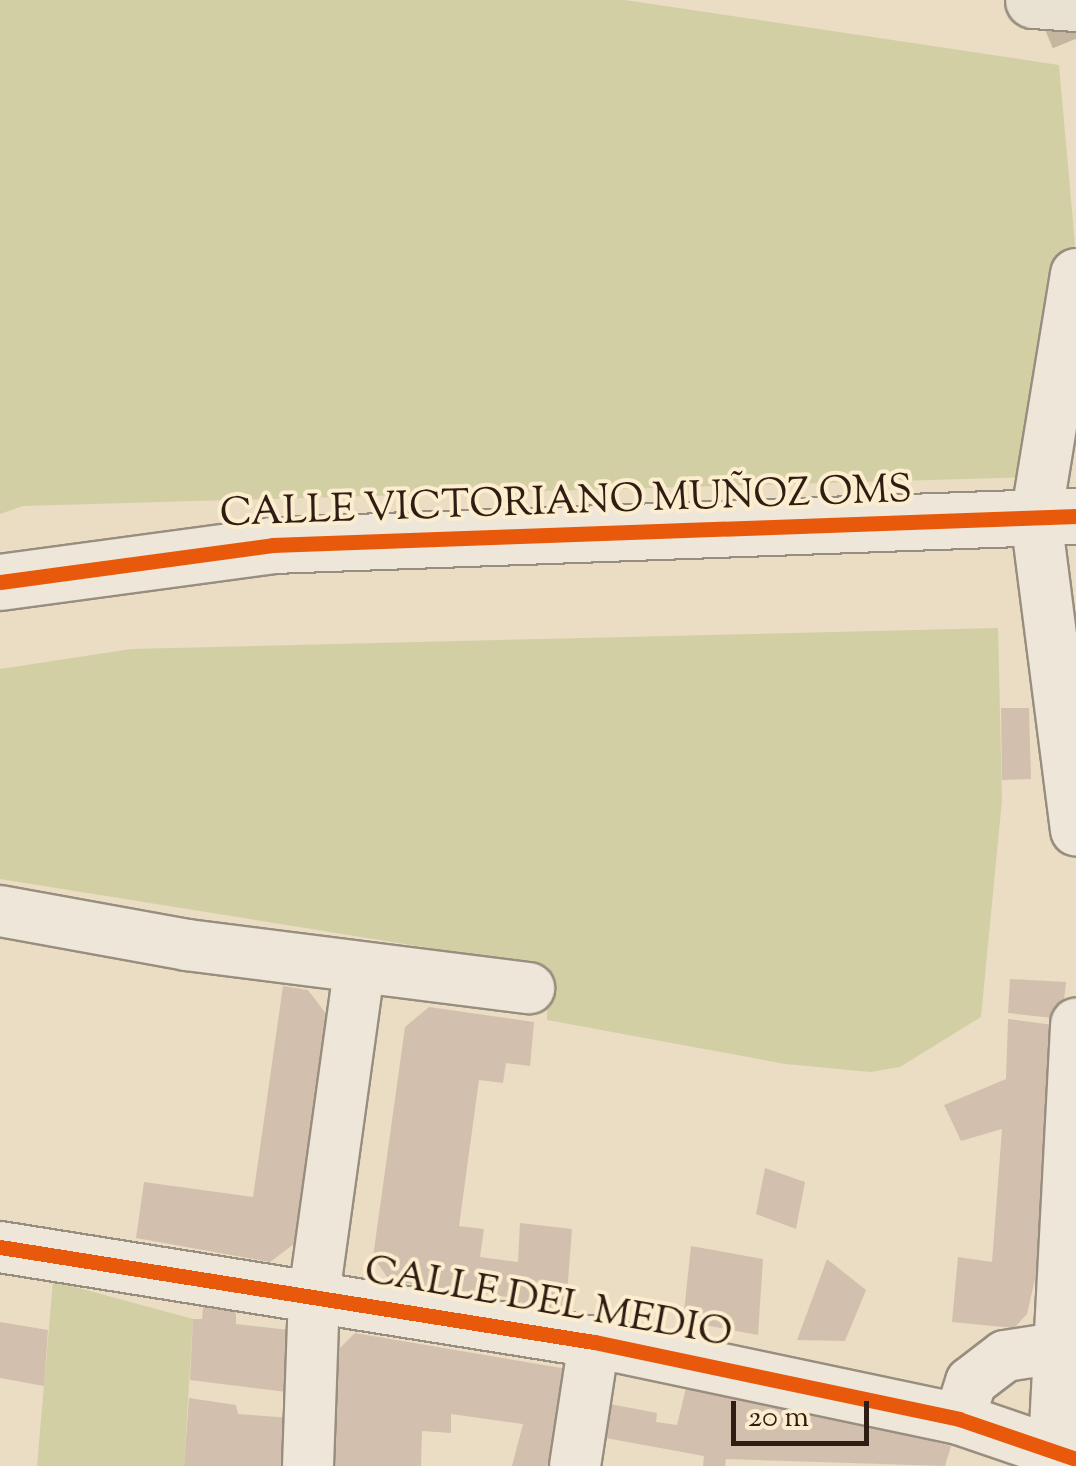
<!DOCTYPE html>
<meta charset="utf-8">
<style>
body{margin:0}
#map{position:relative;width:1076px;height:1466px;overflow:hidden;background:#eaddc3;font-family:"Sorts Mill Goudy",serif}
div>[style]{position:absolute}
.green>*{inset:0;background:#d3cfa4}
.building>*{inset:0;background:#d3bfae}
.street-tunnel>*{height:50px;margin-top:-25px;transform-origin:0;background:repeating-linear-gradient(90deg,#c5b6a0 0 50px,transparent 0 75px)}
.roads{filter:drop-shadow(2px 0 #988e7f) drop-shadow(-2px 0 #988e7f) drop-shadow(0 2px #988e7f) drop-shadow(0 -2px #988e7f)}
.street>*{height:50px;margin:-25px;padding:0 25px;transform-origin:25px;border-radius:25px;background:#ede6d9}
.secondary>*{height:55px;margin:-27.5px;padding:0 27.5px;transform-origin:27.5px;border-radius:27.5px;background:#ede6d9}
.highway>*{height:55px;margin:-27.5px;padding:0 27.5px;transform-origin:27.5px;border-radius:27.5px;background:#e9e1d2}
.cycleway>*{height:15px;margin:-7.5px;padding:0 7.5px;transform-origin:7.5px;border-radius:7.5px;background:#e8590c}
span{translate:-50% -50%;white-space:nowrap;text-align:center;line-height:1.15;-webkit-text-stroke:8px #fcedce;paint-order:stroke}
.street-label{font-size:40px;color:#2f1c13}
.scale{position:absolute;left:731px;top:1401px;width:138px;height:45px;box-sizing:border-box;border:5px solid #2f1c13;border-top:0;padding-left:12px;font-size:30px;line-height:35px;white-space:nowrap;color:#2f1c13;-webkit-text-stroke:8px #fcedce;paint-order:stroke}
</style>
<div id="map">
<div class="green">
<i style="clip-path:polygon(0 0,625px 0,1059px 65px,1075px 244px,1035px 477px,23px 506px,0 514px)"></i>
<i style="clip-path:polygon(998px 628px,1002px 800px,981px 1017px,900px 1067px,871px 1072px,785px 1064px,547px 1020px,548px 967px,0 879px,0 669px,131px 649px)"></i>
<i style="clip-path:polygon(53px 1281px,193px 1319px,184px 1466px,37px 1466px)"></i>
</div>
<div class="building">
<i style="clip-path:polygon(1001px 708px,1029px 708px,1031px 779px,1002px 780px)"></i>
<i style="clip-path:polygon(1010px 979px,1066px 982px,1062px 1019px,1008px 1013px)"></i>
<i style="clip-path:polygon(283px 986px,308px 990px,327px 1015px,294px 1244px,270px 1262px,136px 1238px,144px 1182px,253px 1197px)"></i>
<i style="clip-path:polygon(429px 1007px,534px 1022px,530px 1066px,506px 1063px,503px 1083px,479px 1080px,459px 1226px,484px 1229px,480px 1257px,518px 1262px,520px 1223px,572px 1229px,565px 1321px,514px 1314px,515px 1298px,390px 1281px,373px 1257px,405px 1027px)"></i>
<i style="clip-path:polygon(1008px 1019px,1061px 1026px,1038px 1266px,1027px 1314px,1014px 1328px,952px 1322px,958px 1257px,992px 1262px,1002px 1129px,961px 1141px,944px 1105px,1006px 1079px)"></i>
<i style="clip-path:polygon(765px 1168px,805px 1182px,796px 1229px,756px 1214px)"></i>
<i style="clip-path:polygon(691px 1246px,763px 1259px,758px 1335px,683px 1321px)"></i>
<i style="clip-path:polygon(827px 1259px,866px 1290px,845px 1341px,797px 1340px)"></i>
<i style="clip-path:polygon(203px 1307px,236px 1311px,236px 1324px,298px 1331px,295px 1393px,190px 1380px,193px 1319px,202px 1319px)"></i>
<i style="clip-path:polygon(0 1322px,48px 1330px,44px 1386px,0 1378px)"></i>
<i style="clip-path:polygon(355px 1333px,567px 1369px,563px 1466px,512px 1466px,523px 1424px,451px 1414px,451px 1433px,422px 1431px,421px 1466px,335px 1466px,337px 1351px)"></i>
<i style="clip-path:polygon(686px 1388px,833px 1417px,951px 1446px,945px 1466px,726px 1459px,725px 1466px,703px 1466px,704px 1456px,589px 1435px,594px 1401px,657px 1413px,656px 1422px,677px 1425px)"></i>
<i style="clip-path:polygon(189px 1398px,236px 1405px,238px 1414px,291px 1418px,287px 1466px,184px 1466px)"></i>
</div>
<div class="street-tunnel">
<i style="left:1060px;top:0;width:42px;rotate:67.7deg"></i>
</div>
<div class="roads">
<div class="street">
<i style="left:1076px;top:274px;width:247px;rotate:99.3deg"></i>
<i style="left:1036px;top:518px;width:315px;rotate:82.7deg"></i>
<i style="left:0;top:911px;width:190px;rotate:10.3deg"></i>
<i style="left:187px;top:945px;width:345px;rotate:7.2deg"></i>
<i style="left:0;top:1247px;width:602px;rotate:9.09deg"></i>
<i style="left:594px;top:1342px;width:373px;rotate:11.9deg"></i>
<i style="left:959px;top:1419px;width:124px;rotate:18.9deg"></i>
<i style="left:959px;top:1419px;width:39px;rotate:-72deg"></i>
<i style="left:971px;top:1382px;width:43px;rotate:-37.4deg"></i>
<i style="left:1005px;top:1356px;width:59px;rotate:-8.8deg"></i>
<i style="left:308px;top:1466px;width:171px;rotate:-88deg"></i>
<i style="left:314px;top:1295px;width:329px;rotate:-82.1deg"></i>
<i style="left:575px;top:1466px;width:125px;rotate:-81.3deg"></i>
<i style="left:1053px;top:1466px;width:443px;rotate:-87deg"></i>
</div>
<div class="secondary">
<i style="left:0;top:582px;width:275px;rotate:-7.7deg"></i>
<i style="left:272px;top:545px;width:805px;rotate:-2.07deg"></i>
</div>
<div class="highway">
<i style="left:1033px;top:0;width:43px;rotate:4deg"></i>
</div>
</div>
<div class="cycleway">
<i style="left:0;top:582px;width:275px;rotate:-7.7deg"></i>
<i style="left:272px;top:545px;width:805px;rotate:-2.07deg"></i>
<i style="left:0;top:1247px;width:602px;rotate:9.09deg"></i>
<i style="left:594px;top:1342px;width:373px;rotate:11.9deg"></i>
<i style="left:959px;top:1419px;width:124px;rotate:18.9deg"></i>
</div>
<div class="street-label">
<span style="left:566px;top:504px;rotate:-2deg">CALLE VICTORIANO MUÑOZ OMS</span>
<span style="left:548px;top:1304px;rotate:10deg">CALLE DEL MEDIO</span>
</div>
<div class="scale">20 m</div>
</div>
